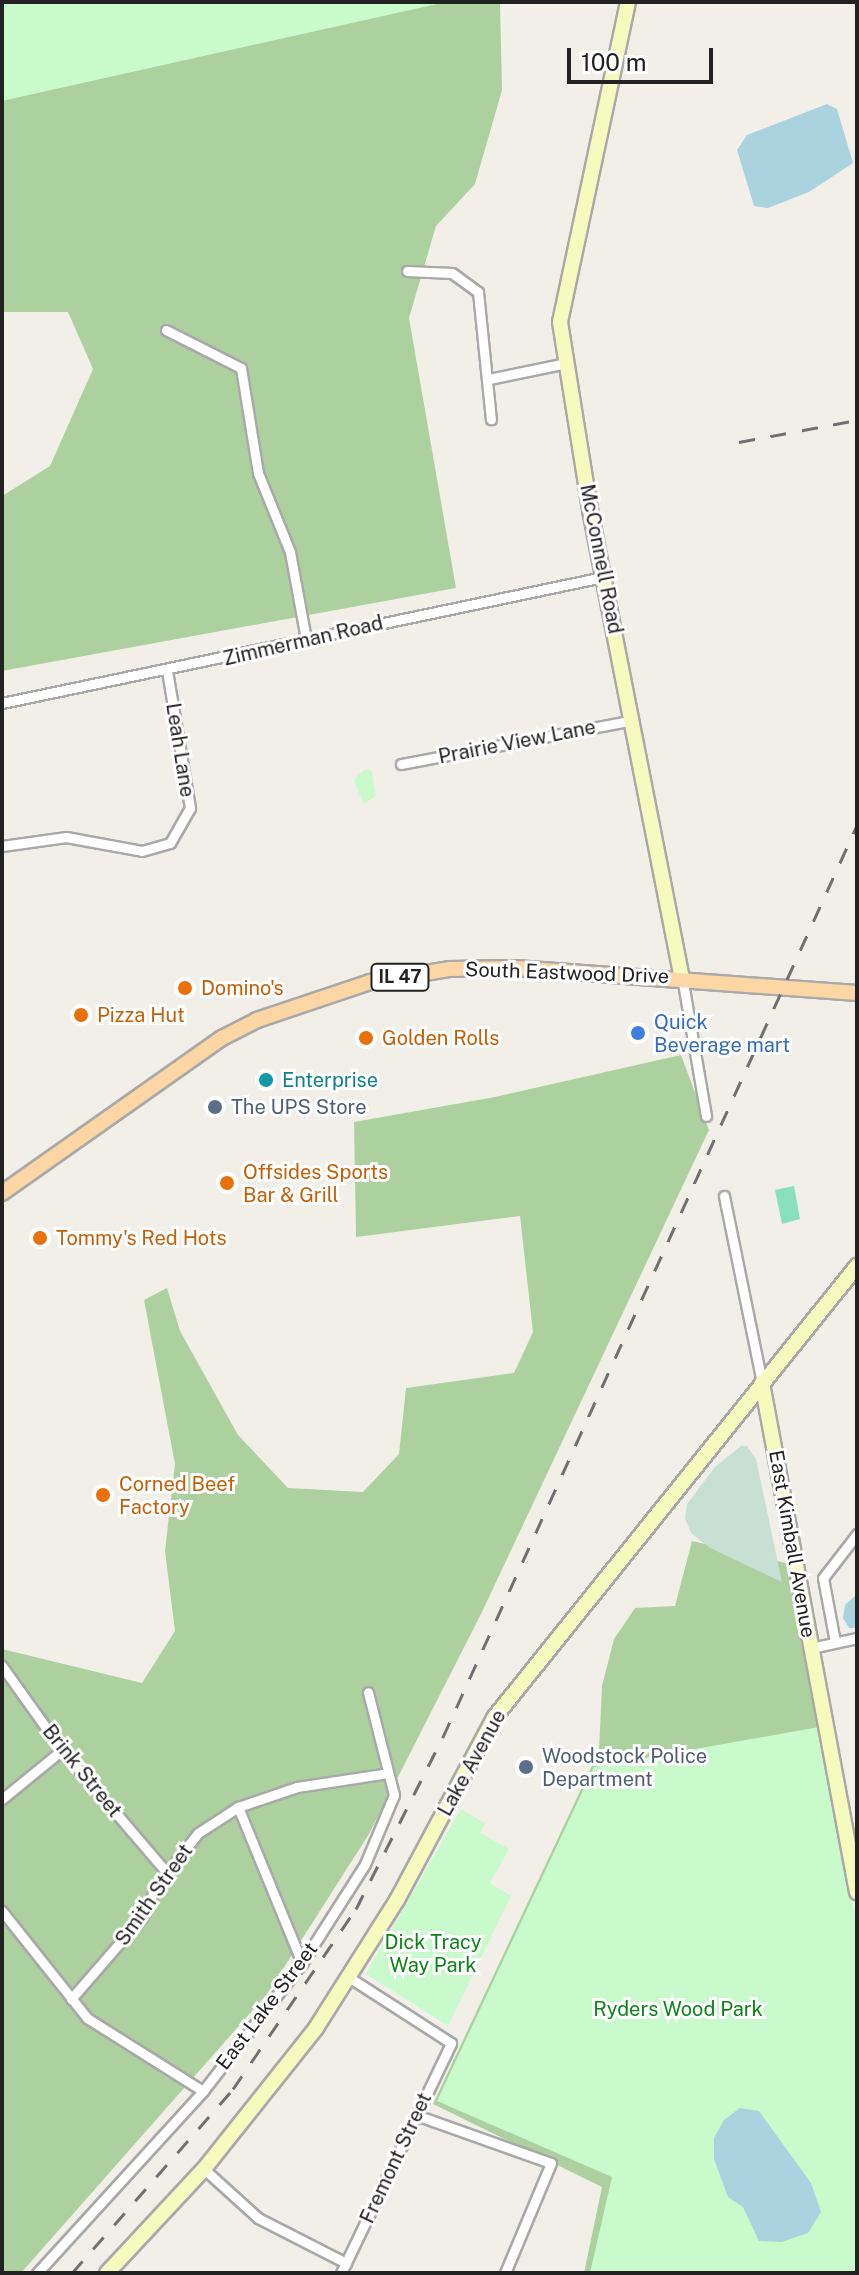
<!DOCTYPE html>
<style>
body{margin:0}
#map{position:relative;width:859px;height:2275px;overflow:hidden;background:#f2efe9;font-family:"Public Sans",sans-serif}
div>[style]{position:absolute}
.forest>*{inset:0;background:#add19e}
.wetland>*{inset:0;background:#c6e0d4}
.park>*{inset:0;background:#c8facc}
.pitch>*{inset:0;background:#88e0be}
.water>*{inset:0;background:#aad3df}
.roads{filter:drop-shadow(2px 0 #a9a9a9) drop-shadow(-2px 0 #a9a9a9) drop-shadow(0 2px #a9a9a9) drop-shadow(0 -2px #a9a9a9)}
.street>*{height:9px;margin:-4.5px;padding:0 4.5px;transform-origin:4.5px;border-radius:4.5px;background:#fff}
.secondary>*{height:14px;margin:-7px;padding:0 7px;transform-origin:7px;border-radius:7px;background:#f7fabf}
.primary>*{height:14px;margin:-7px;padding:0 7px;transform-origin:7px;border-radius:7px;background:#fcd6a4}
.rail>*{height:3px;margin-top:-1.5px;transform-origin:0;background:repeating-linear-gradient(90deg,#707070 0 16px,transparent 0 32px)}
.dots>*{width:22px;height:22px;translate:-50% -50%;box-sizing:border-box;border:4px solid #fff;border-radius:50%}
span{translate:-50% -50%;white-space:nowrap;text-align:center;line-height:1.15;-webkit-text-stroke:6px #fff;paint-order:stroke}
.shield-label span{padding:2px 6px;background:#fff;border:2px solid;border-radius:6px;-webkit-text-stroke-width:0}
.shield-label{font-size:18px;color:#222;font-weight:700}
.street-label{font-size:20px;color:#222}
.food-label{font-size:20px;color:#c56008}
.left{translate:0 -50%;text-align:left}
.shop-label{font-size:20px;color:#366cbe}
.culture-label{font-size:20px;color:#0d838f}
.service-label{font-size:20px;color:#4e5e75}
.park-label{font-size:20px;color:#0c8416}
.frame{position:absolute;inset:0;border:4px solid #222;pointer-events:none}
.scale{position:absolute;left:567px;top:48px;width:146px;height:36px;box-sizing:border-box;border:4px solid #222;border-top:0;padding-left:10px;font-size:24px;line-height:28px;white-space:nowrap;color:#222;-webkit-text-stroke:6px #fff;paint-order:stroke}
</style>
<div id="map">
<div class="forest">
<i style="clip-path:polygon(2px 2px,500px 2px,502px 90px,475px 184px,436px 226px,409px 318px,456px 588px,2px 671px,2px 496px,50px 466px,93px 369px,68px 312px,2px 312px)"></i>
<i style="clip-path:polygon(681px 1055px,709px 1130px,481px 1614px,369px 1834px,267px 1994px,21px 2273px,2px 2273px,2px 1649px,142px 1683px,175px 1631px,165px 1551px,175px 1464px,144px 1300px,167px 1288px,180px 1331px,238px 1435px,288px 1488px,363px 1492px,399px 1454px,406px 1388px,514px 1373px,533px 1332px,520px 1216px,356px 1237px,354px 1122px,495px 1097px)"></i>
<i style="clip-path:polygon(692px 1541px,786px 1563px,857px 1932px,857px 2273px,584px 2273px,602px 2187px,433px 2104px,599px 1751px,602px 1686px,614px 1639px,635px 1608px,675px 1606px)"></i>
</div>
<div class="wetland">
<i style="clip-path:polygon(741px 1446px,747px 1446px,756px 1459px,782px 1582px,710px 1548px,691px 1533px,685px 1518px,687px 1504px,715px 1467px)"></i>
</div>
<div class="park">
<i style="clip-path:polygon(2px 2px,446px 2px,2px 101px)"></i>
<i style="clip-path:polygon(366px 769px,372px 772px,376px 796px,363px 804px,354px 779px)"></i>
<i style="clip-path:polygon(819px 1727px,857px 1926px,857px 2273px,590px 2273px,612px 2177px,437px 2101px,594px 1767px)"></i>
<i style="clip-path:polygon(461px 1809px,485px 1823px,480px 1833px,509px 1849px,490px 1883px,511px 1896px,448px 2026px,366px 1974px)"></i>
</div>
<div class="pitch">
<i style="clip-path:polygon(794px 1186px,800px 1219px,782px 1224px,775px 1190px)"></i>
</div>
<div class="water">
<i style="clip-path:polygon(827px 104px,837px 109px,853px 163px,809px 192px,768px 208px,754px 206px,737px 150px,747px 135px)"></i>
<i style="clip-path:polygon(857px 1594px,857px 1628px,849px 1628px,843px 1618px,845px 1605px)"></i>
<i style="clip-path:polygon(740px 2108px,759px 2111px,811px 2183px,821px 2212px,808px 2233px,782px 2242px,759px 2241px,743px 2207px,728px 2197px,714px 2159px,714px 2138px,724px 2120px)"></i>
</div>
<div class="roads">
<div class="street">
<i style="left:407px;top:271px;width:45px;rotate:2.5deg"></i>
<i style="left:452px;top:273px;width:32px;rotate:36deg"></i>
<i style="left:478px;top:292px;width:128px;rotate:84.2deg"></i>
<i style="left:166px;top:330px;width:84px;rotate:26.9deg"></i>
<i style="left:241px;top:368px;width:106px;rotate:80.8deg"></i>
<i style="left:258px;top:473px;width:85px;rotate:67.9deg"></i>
<i style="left:290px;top:552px;width:88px;rotate:79.6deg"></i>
<i style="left:489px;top:379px;width:79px;rotate:-11.7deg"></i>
<i style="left:2px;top:703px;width:614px;rotate:-11.84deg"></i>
<i style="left:401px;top:764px;width:236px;rotate:-10.7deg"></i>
<i style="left:2px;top:846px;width:65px;rotate:-8deg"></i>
<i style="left:66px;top:837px;width:77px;rotate:10.4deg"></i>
<i style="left:142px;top:851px;width:29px;rotate:-16deg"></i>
<i style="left:170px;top:843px;width:40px;rotate:-60.3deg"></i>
<i style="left:190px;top:808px;width:139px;rotate:-99.5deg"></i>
<i style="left:682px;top:977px;width:141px;rotate:80.2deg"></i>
<i style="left:724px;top:1196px;width:191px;rotate:78.5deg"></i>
<i style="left:835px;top:1642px;width:65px;rotate:-100.6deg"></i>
<i style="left:823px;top:1578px;width:56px;rotate:-52.3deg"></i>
<i style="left:811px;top:1648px;width:47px;rotate:-12.3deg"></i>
<i style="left:2px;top:1666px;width:103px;rotate:54.5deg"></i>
<i style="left:62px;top:1750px;width:162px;rotate:49.5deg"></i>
<i style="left:2px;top:1799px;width:77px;rotate:-39.2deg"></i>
<i style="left:238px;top:1807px;width:169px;rotate:67.7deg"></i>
<i style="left:2px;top:1911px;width:137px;rotate:51.5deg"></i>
<i style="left:87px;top:2018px;width:137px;rotate:32.2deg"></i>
<i style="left:71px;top:1999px;width:110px;rotate:-49.1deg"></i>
<i style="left:143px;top:1916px;width:32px;rotate:-66deg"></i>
<i style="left:156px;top:1887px;width:68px;rotate:-52.1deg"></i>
<i style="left:198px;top:1833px;width:48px;rotate:-33deg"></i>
<i style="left:238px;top:1807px;width:62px;rotate:-18.7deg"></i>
<i style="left:297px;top:1787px;width:92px;rotate:-8.7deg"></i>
<i style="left:416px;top:2115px;width:143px;rotate:19.6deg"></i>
<i style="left:551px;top:2163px;width:119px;rotate:112.7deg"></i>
<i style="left:204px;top:2169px;width:73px;rotate:42.2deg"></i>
<i style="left:258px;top:2218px;width:99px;rotate:27.1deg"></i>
<i style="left:37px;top:2273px;width:246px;rotate:-47.6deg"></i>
<i style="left:203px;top:2091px;width:162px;rotate:-52.3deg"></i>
<i style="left:302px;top:1963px;width:117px;rotate:-57.5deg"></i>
<i style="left:365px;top:1864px;width:75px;rotate:-67.2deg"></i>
<i style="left:394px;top:1795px;width:106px;rotate:-104.2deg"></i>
<i style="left:341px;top:2273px;width:255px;rotate:-64.4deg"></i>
<i style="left:451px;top:2043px;width:120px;rotate:-147.2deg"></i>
</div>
<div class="secondary">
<i style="left:628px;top:2px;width:327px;rotate:102deg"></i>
<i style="left:560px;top:322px;width:195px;rotate:80.9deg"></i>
<i style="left:591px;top:515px;width:471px;rotate:78.9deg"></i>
<i style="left:762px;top:1383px;width:518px;rotate:79.43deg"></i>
<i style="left:107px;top:2273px;width:142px;rotate:-47deg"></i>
<i style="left:204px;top:2169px;width:180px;rotate:-51.5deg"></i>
<i style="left:316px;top:2028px;width:151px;rotate:-57.7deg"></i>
<i style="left:397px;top:1900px;width:206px;rotate:-61.9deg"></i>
<i style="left:494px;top:1718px;width:580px;rotate:-51.23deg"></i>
</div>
<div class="primary">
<i style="left:2px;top:1193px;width:269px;rotate:-35.2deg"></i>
<i style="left:222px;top:1038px;width:39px;rotate:-27deg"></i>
<i style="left:257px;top:1020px;width:119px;rotate:-18.6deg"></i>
<i style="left:370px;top:982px;width:80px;rotate:-9.3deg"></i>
<i style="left:449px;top:969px;width:67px;rotate:-0.9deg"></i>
<i style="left:516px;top:968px;width:342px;rotate:4.2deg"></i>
</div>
</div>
<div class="rail">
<i style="left:739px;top:442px;width:120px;rotate:-10.6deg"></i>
<i style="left:72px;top:2273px;width:244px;rotate:-48.8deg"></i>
<i style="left:233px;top:2089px;width:218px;rotate:-55.7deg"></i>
<i style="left:356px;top:1909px;width:193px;rotate:-63.2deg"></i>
<i style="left:443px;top:1737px;width:1002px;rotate:-65.58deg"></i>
</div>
<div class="dots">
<i style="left:185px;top:988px;background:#e8710a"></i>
<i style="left:81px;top:1015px;background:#e8710a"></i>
<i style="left:638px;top:1033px;background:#3f7fe0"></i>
<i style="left:366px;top:1038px;background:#e8710a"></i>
<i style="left:266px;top:1080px;background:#0f9aa8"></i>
<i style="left:215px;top:1107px;background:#5c6f8a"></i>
<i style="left:227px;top:1183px;background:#e8710a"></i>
<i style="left:40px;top:1238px;background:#e8710a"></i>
<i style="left:103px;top:1495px;background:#e8710a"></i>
<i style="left:526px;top:1767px;background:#5c6f8a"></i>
</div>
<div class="shield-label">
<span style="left:400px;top:977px">IL 47</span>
</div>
<div class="street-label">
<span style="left:601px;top:559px;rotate:79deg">McConnell Road</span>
<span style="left:303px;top:641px;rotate:-13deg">Zimmerman Road</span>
<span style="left:517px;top:742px;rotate:-11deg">Prairie View Lane</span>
<span style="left:180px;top:750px;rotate:81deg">Leah Lane</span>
<span style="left:567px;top:973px;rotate:2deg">South Eastwood Drive</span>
<span style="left:792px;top:1544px;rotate:80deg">East Kimball Avenue</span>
<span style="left:472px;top:1763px;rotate:-61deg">Lake Avenue</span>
<span style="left:82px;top:1771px;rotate:51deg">Brink Street</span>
<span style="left:154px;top:1895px;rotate:-55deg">Smith Street</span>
<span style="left:267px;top:2006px;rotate:-53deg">East Lake Street</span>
<span style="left:396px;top:2158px;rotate:-65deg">Fremont Street</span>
</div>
<div class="food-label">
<span class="left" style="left:201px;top:988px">Domino's</span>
<span class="left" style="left:97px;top:1015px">Pizza Hut</span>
<span class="left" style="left:382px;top:1038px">Golden Rolls</span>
<span class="left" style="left:243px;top:1184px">Offsides Sports<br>Bar &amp; Grill</span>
<span class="left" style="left:56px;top:1238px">Tommy's Red Hots</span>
<span class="left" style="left:119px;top:1496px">Corned Beef<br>Factory</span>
</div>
<div class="shop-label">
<span class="left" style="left:654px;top:1034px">Quick<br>Beverage mart</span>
</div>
<div class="culture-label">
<span class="left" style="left:282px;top:1080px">Enterprise</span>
</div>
<div class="service-label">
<span class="left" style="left:231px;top:1107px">The UPS Store</span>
<span class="left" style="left:542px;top:1768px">Woodstock Police<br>Department</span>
</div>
<div class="park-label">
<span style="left:433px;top:1954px">Dick Tracy<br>Way Park</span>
<span style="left:678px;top:2009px">Ryders Wood Park</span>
</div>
<div class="frame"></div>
<div class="scale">100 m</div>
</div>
